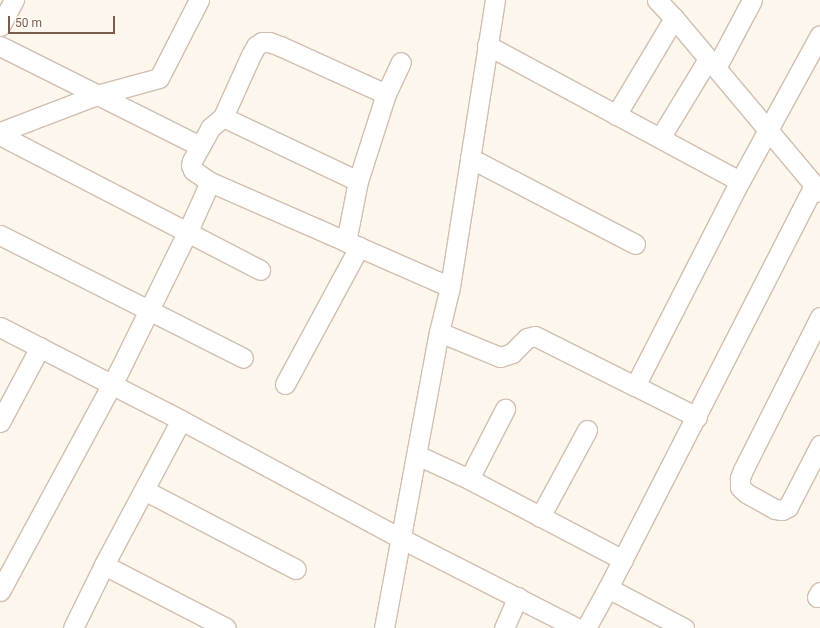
<!DOCTYPE html>
<style>
body{margin:0}
#map{position:relative;width:820px;height:628px;overflow:hidden;background:#fdf6ec;font-family:Roboto,sans-serif}
div>[style]{position:absolute}
.roads{filter:drop-shadow(1px 0 #d1beb0) drop-shadow(-1px 0 #d1beb0) drop-shadow(0 1px #d1beb0) drop-shadow(0 -1px #d1beb0)}
.minor>*{height:19px;margin:-9.5px;padding:0 9.5px;transform-origin:9.5px;border-radius:9.5px;background:#fff}
span{translate:-50% -50%;white-space:nowrap;text-align:center;line-height:1.15;-webkit-text-stroke:4px #fffaf3;paint-order:stroke}
.scale{position:absolute;left:8px;top:16px;width:107px;height:18px;box-sizing:border-box;border:2px solid #7a5c4d;border-top:0;padding-left:5px;font-size:12px;line-height:14px;white-space:nowrap;color:#7a5c4d;-webkit-text-stroke:3px #fffaf3;paint-order:stroke}
</style>
<div id="map">
<div class="roads">
<div class="minor">
<i style="left:657px;top:0;width:25px;rotate:47deg"></i>
<i style="left:674px;top:18px;width:227px;rotate:50deg"></i>
<i style="left:0;top:26px;width:30px;rotate:-62deg"></i>
<i style="left:487px;top:45px;width:287px;rotate:28.3deg"></i>
<i style="left:0;top:46px;width:224px;rotate:26.6deg"></i>
<i style="left:716px;top:68px;width:77px;rotate:-62.1deg"></i>
<i style="left:616px;top:115px;width:113px;rotate:-59.1deg"></i>
<i style="left:223px;top:117px;width:149px;rotate:25.4deg"></i>
<i style="left:0;top:132px;width:104px;rotate:-20.9deg"></i>
<i style="left:97px;top:95px;width:64px;rotate:-15.3deg"></i>
<i style="left:159px;top:78px;width:88px;rotate:-62.9deg"></i>
<i style="left:0;top:135px;width:293px;rotate:27.4deg"></i>
<i style="left:660px;top:138px;width:92px;rotate:-58.7deg"></i>
<i style="left:470px;top:158px;width:186px;rotate:27.5deg"></i>
<i style="left:0;top:235px;width:272px;rotate:26.8deg"></i>
<i style="left:346px;top:242px;width:62px;rotate:-78.9deg"></i>
<i style="left:358px;top:181px;width:91px;rotate:-72.2deg"></i>
<i style="left:359px;top:247px;width:163px;rotate:-156.4deg"></i>
<i style="left:210px;top:182px;width:21px;rotate:-145deg"></i>
<i style="left:193px;top:170px;width:5px;rotate:-112deg"></i>
<i style="left:191px;top:165px;width:4px;rotate:-76deg"></i>
<i style="left:192px;top:161px;width:38px;rotate:-61deg"></i>
<i style="left:210px;top:128px;width:17px;rotate:-40deg"></i>
<i style="left:223px;top:117px;width:68px;rotate:-65.7deg"></i>
<i style="left:251px;top:55px;width:10px;rotate:-61deg"></i>
<i style="left:256px;top:46px;width:7px;rotate:-34deg"></i>
<i style="left:262px;top:42px;width:7px"></i>
<i style="left:269px;top:42px;width:12px;rotate:20deg"></i>
<i style="left:280px;top:46px;width:116px;rotate:24.4deg"></i>
<i style="left:386px;top:94px;width:35px;rotate:-65deg"></i>
<i style="left:820px;top:317px;width:171px;rotate:116.7deg"></i>
<i style="left:743px;top:470px;width:9px;rotate:111deg"></i>
<i style="left:740px;top:478px;width:9px;rotate:90deg"></i>
<i style="left:740px;top:487px;width:8px;rotate:45deg"></i>
<i style="left:746px;top:493px;width:33px;rotate:29deg"></i>
<i style="left:775px;top:509px;width:7px;rotate:8deg"></i>
<i style="left:782px;top:510px;width:7px;rotate:-27deg"></i>
<i style="left:788px;top:507px;width:70px;rotate:-62.7deg"></i>
<i style="left:0;top:327px;width:203px;rotate:27.2deg"></i>
<i style="left:181px;top:420px;width:164px;rotate:118deg"></i>
<i style="left:104px;top:565px;width:70px;rotate:116.2deg"></i>
<i style="left:439px;top:332px;width:66px;rotate:22.3deg"></i>
<i style="left:500px;top:357px;width:13px;rotate:-18deg"></i>
<i style="left:512px;top:353px;width:21px;rotate:-45deg"></i>
<i style="left:527px;top:338px;width:8px;rotate:-14deg"></i>
<i style="left:535px;top:336px;width:112px;rotate:26.6deg"></i>
<i style="left:285px;top:384px;width:156px;rotate:-61.6deg"></i>
<i style="left:359px;top:247px;width:99px;rotate:23.7deg"></i>
<i style="left:697px;top:417px;width:69px;rotate:-153.4deg"></i>
<i style="left:635px;top:386px;width:230px;rotate:-62.9deg"></i>
<i style="left:740px;top:181px;width:166px;rotate:-61.3deg"></i>
<i style="left:181px;top:420px;width:251px;rotate:28.3deg"></i>
<i style="left:402px;top:539px;width:196px;rotate:27deg"></i>
<i style="left:0;top:422px;width:85px;rotate:-61.9deg"></i>
<i style="left:417px;top:455px;width:57px;rotate:24.8deg"></i>
<i style="left:469px;top:479px;width:174px;rotate:27.7deg"></i>
<i style="left:469px;top:479px;width:79px;rotate:-62.8deg"></i>
<i style="left:144px;top:490px;width:171px;rotate:27.5deg"></i>
<i style="left:540px;top:517px;width:99px;rotate:-61.6deg"></i>
<i style="left:104px;top:565px;width:137px;rotate:27.3deg"></i>
<i style="left:608px;top:588px;width:452px;rotate:-62.9deg"></i>
<i style="left:0;top:591px;width:248px;rotate:-61.6deg"></i>
<i style="left:118px;top:373px;width:156px;rotate:-63.8deg"></i>
<i style="left:187px;top:233px;width:56px;rotate:-65.7deg"></i>
<i style="left:817px;top:597px;width:6px;rotate:-59deg"></i>
<i style="left:384px;top:628px;width:301px;rotate:-79.5deg"></i>
<i style="left:439px;top:332px;width:46px;rotate:-76.3deg"></i>
<i style="left:450px;top:287px;width:291px;rotate:-81.1deg"></i>
<i style="left:504px;top:628px;width:34px;rotate:-66deg"></i>
<i style="left:586px;top:628px;width:46px;rotate:-61.2deg"></i>
<i style="left:608px;top:588px;width:86px;rotate:27.8deg"></i>
</div>
</div>
<div class="scale">50 m</div>
</div>
